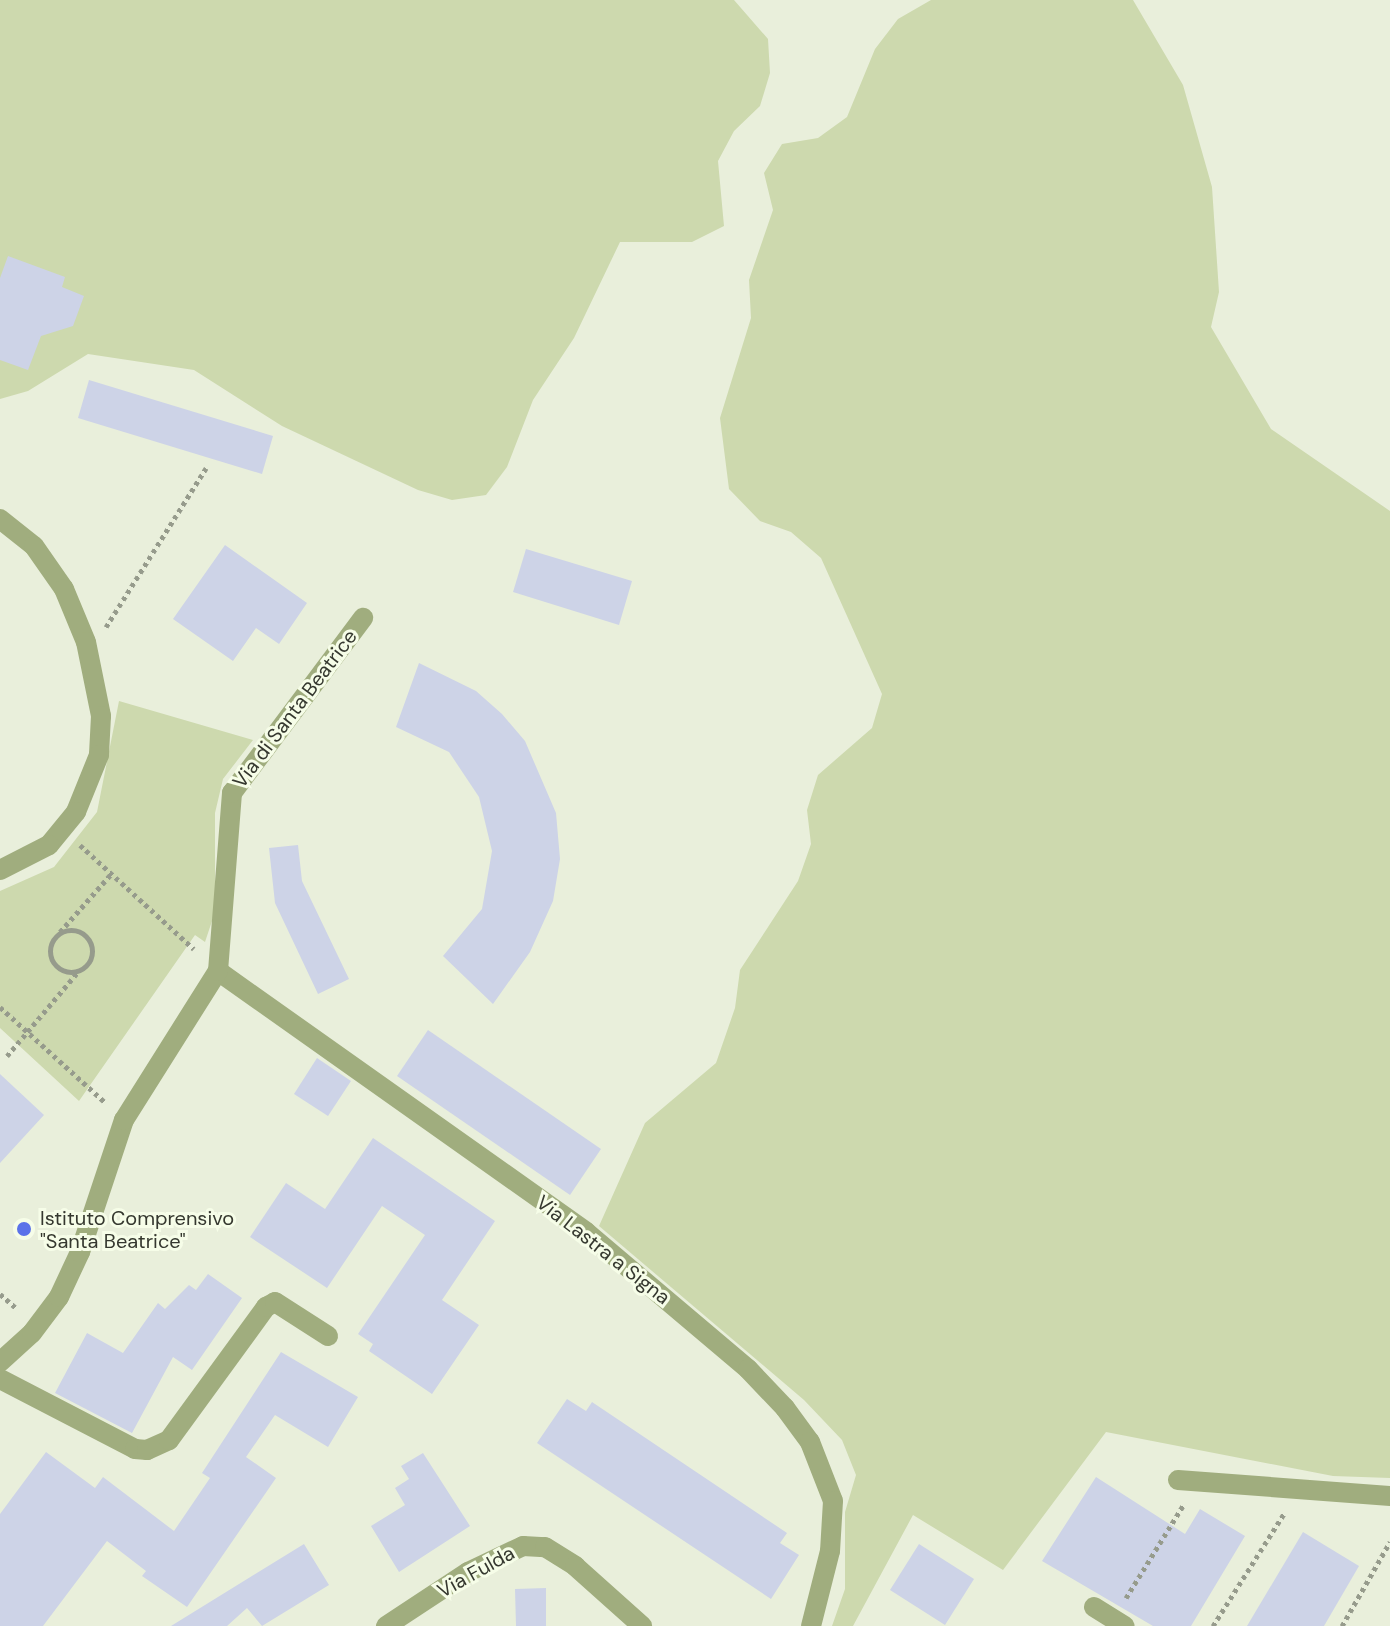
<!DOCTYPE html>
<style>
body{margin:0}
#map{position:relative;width:1390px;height:1626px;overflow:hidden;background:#e9efdb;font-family:"DM Sans",sans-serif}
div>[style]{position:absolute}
.green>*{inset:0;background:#cdd9ae}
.building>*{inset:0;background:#cdd3e7}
.path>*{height:5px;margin-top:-2.5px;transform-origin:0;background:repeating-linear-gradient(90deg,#969b8c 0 4px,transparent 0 8px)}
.path>.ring{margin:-2.5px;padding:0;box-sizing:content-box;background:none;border:5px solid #969b8c;border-radius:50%}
.minor>*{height:20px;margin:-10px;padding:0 10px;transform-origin:10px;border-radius:10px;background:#a0ad7e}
.dots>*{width:22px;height:22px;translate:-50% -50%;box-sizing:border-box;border:4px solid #f6fde8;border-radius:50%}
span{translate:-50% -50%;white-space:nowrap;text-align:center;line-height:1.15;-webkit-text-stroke:6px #f6fde8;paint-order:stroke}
.street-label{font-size:20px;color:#35382f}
.poi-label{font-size:20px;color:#35382f}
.left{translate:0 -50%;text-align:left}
</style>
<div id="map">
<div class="green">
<i style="clip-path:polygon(0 0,734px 0,768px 39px,770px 73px,760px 106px,734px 131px,718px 161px,724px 226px,692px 242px,620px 242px,574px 338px,533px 400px,507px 467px,486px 495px,452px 500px,418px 490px,282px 426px,194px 370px,88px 354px,28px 391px,0 399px)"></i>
<i style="clip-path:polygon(931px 0,1133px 0,1183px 85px,1212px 187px,1219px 292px,1211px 327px,1271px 429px,1390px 511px,1390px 1478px,1333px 1476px,1106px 1432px,1003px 1570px,913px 1515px,853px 1626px,832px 1626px,845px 1589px,845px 1512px,856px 1475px,842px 1440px,804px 1400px,599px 1226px,645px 1123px,716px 1063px,735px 1008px,740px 970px,798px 881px,811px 844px,807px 810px,818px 775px,872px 728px,882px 694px,821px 558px,791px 532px,760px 521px,729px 489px,720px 418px,751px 318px,749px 280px,773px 210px,764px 173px,782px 144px,818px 138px,847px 117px,875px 49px,898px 19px)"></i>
<i style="clip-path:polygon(119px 701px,253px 740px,223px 779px,215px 813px,215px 912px,205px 942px,195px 935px,79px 1101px,0 1028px,0 891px,54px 867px,97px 812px)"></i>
</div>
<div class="building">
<i style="clip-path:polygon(8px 256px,65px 277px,62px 287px,84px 296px,73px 326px,41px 336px,28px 370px,0 360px,0 278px)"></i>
<i style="clip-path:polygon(89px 380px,273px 436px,262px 474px,78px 418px)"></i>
<i style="clip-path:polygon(225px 545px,307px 603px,279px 644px,256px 628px,233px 661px,173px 619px)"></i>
<i style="clip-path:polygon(526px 549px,632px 581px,619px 625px,513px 592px)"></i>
<i style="clip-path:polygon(419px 663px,476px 691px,502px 714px,525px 741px,556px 813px,560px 859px,553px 901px,530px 952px,493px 1004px,443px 956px,482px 909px,492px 851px,479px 797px,449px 752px,396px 727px)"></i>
<i style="clip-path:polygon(298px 845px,302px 881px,349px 979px,318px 994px,275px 903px,269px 848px)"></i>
<i style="clip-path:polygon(428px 1030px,601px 1149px,570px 1195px,397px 1076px)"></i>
<i style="clip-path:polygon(317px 1058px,351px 1081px,328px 1116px,294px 1094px)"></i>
<i style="clip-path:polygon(0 1074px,44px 1115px,0 1163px)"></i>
<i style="clip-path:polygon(373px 1138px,495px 1221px,442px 1300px,479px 1325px,432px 1394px,369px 1351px,373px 1344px,358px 1334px,425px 1235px,382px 1206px,327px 1288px,250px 1237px,286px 1183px,325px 1209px)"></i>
<i style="clip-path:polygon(208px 1274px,242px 1298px,192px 1370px,173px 1357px,132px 1433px,55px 1393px,87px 1333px,123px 1353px,158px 1303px,165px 1309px,189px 1285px,196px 1290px)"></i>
<i style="clip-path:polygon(281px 1352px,358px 1397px,328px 1447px,275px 1415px,246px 1457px,276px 1478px,187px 1607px,142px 1576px,146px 1571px,107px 1541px,43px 1626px,0 1626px,0 1514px,46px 1452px,95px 1488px,103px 1477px,174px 1531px,210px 1478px,202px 1473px)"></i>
<i style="clip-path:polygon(567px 1399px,586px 1411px,592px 1402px,787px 1533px,780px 1543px,799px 1555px,771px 1599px,537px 1443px)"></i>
<i style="clip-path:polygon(423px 1453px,470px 1526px,399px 1572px,371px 1526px,405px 1505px,395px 1488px,409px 1479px,401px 1466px)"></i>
<i style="clip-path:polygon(1096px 1477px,1185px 1534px,1200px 1509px,1245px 1536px,1191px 1626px,1153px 1626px,1042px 1561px)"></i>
<i style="clip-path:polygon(1303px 1532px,1359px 1566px,1324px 1626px,1247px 1626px)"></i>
<i style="clip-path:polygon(304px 1544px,329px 1585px,262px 1626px,247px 1608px,227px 1626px,171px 1626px)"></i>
<i style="clip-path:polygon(919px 1544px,974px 1579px,945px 1625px,890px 1590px)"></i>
<i style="clip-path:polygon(546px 1588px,546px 1626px,516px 1626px,515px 1589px)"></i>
</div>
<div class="path">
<i style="left:106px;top:627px;width:188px;rotate:-57.8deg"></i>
<i style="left:80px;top:845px;width:154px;rotate:42.4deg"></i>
<i class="ring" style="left:50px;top:930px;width:37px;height:37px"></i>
<i style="left:60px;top:932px;width:79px;rotate:-48.6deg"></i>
<i style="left:0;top:1007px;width:143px;rotate:42.2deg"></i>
<i style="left:7px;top:1056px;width:110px;rotate:-49.8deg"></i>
<i style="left:0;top:1294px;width:23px;rotate:41deg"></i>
<i style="left:1126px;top:1598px;width:110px;rotate:-58.3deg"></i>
<i style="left:1213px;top:1626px;width:135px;rotate:-57.7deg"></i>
<i style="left:1342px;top:1626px;width:97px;rotate:-60.3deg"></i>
</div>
<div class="minor">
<i style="left:0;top:519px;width:43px;rotate:38.5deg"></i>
<i style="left:34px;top:546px;width:52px;rotate:55.1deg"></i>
<i style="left:64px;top:589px;width:57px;rotate:67.5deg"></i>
<i style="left:86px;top:642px;width:76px;rotate:78.5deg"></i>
<i style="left:101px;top:716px;width:39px;rotate:93deg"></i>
<i style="left:99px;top:755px;width:61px;rotate:112deg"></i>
<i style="left:76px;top:812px;width:43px;rotate:129.3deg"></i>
<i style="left:49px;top:845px;width:55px;rotate:153deg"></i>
<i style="left:218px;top:971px;width:451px;rotate:35.3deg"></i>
<i style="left:586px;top:1232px;width:212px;rotate:40.2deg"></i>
<i style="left:748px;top:1369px;width:54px;rotate:46.5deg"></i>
<i style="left:785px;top:1408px;width:42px;rotate:53.7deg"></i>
<i style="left:810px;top:1442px;width:63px;rotate:68.7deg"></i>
<i style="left:833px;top:1501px;width:50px;rotate:93.4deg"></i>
<i style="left:830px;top:1551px;width:77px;rotate:104.2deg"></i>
<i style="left:0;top:1362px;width:43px;rotate:-42.2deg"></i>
<i style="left:32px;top:1333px;width:45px;rotate:-53.1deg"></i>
<i style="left:59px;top:1297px;width:50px;rotate:-65deg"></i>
<i style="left:80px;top:1252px;width:139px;rotate:-71.6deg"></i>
<i style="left:124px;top:1120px;width:176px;rotate:-57.8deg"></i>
<i style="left:218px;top:971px;width:179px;rotate:-85.5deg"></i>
<i style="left:232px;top:793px;width:219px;rotate:-53.2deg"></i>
<i style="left:0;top:1379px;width:152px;rotate:27.4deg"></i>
<i style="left:135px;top:1449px;width:12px;rotate:5deg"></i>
<i style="left:147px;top:1450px;width:24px;rotate:-24deg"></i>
<i style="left:169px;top:1440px;width:165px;rotate:-53.9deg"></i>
<i style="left:266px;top:1307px;width:10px;rotate:-29deg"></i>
<i style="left:275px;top:1302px;width:63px;rotate:32.7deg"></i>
<i style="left:1178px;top:1480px;width:213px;rotate:4.3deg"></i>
<i style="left:1094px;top:1607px;width:36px;rotate:32deg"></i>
<i style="left:386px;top:1626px;width:98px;rotate:-33.4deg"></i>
<i style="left:468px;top:1572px;width:61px;rotate:-25.3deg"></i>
<i style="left:523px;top:1546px;width:22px;rotate:3deg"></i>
<i style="left:545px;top:1547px;width:36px;rotate:32deg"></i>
<i style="left:575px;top:1566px;width:90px;rotate:41.8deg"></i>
</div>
<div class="dots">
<i style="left:24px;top:1229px;background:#5b72e9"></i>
</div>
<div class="street-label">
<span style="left:295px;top:709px;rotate:-53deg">Via di Santa Beatrice</span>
<span style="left:603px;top:1250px;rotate:38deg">Via Lastra a Signa</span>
<span style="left:476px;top:1572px;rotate:-29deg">Via Fulda</span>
</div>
<div class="poi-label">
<span class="left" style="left:40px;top:1230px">Istituto Comprensivo<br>"Santa Beatrice"</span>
</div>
</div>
